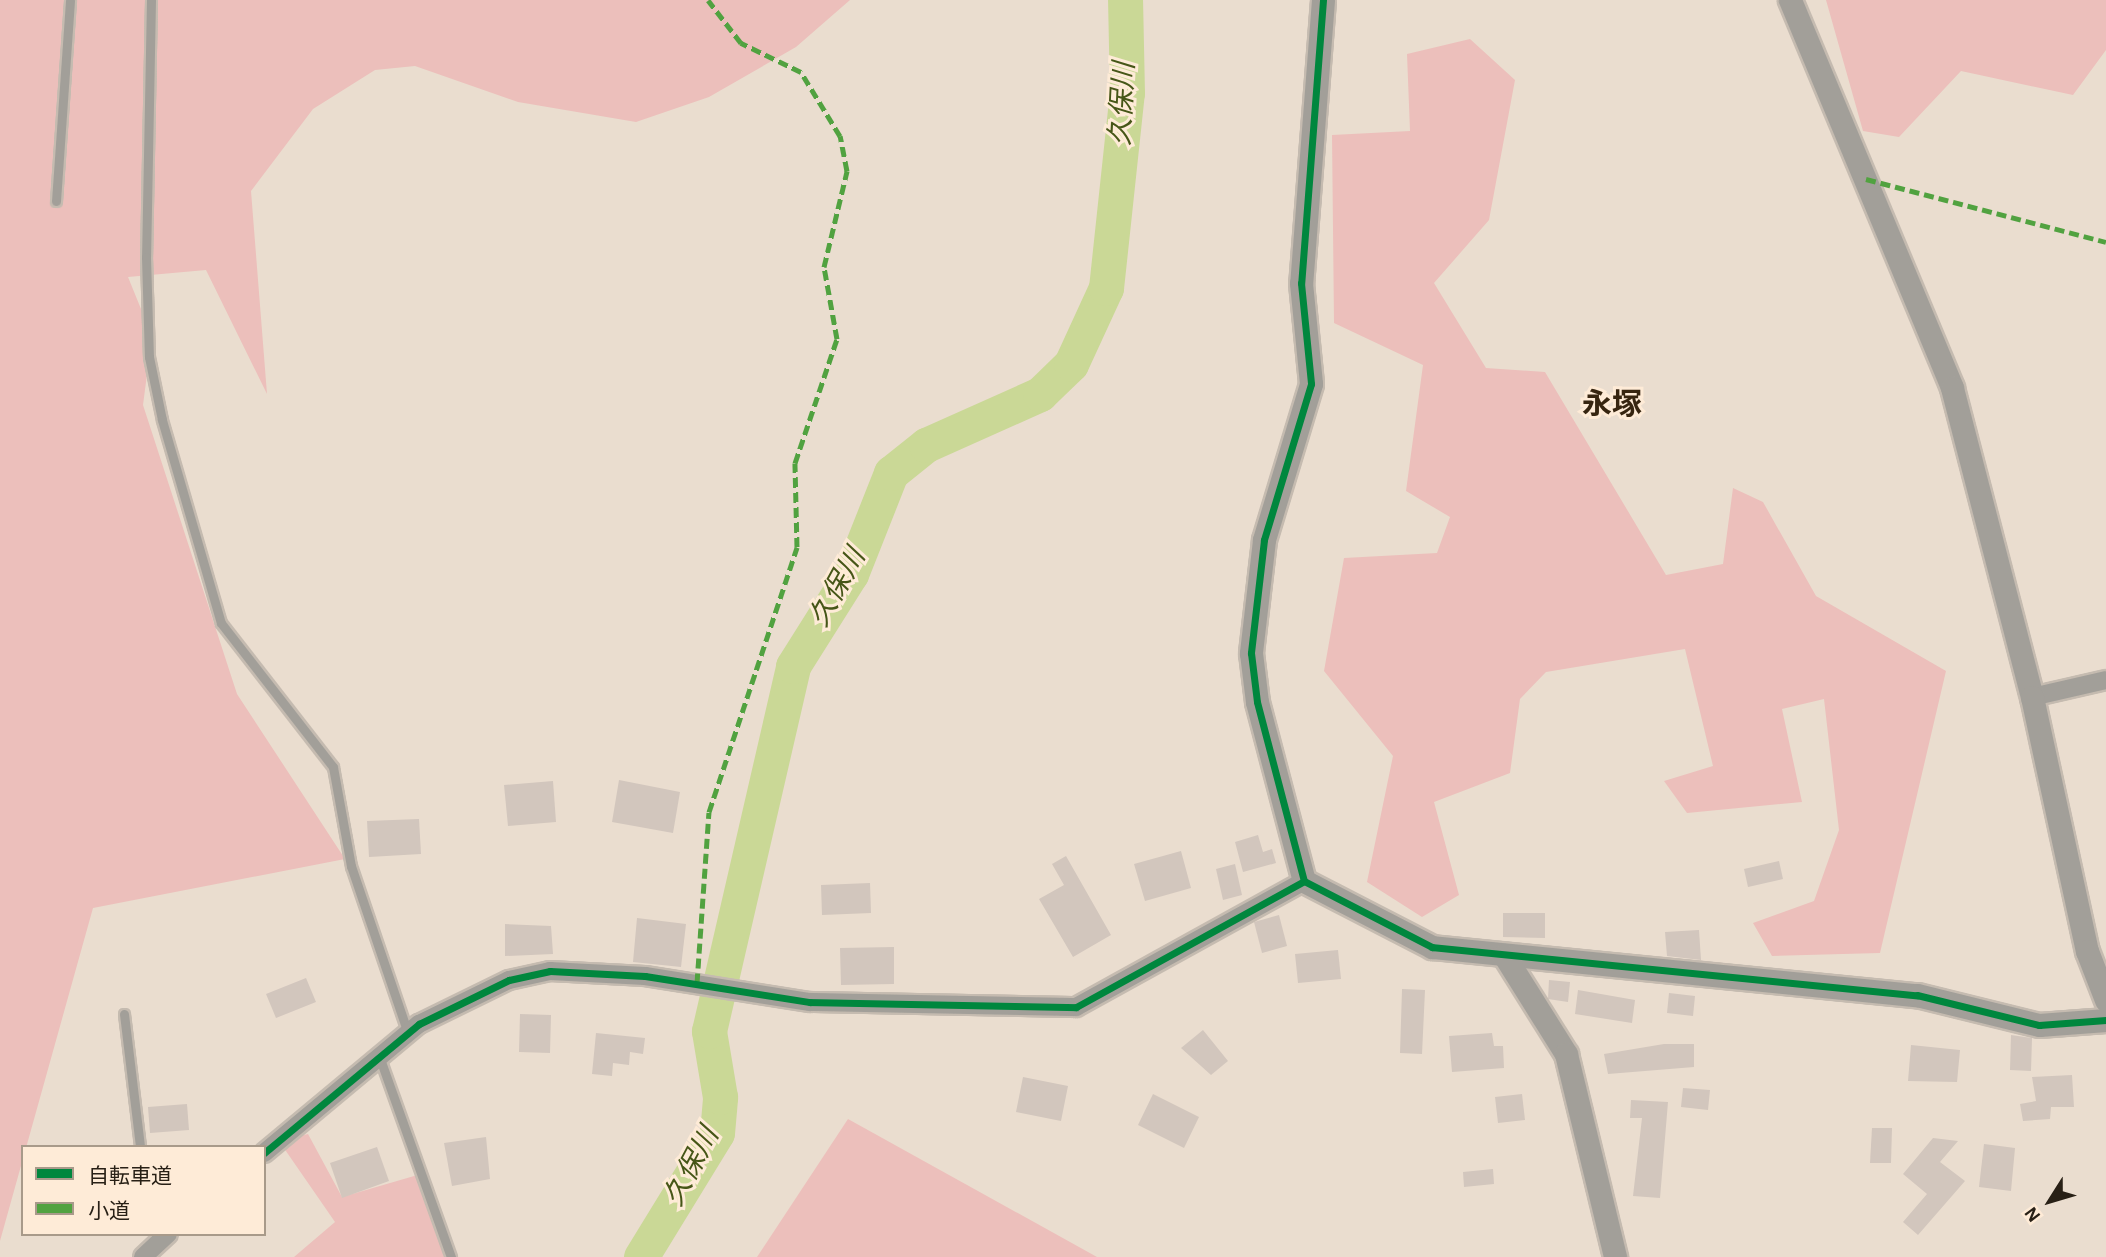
<!DOCTYPE html>
<meta charset="utf-8">
<style>
body{margin:0}
#map{position:relative;width:2106px;height:1257px;overflow:hidden;background:#eaddcf;font-family:"Alegreya Sans","Noto Sans JP",sans-serif}
div>[style]{position:absolute}
.green>*{inset:0;background:#ecbfbb}
.river>*{height:35px;margin:-17.5px;padding:0 17.5px;transform-origin:17.5px;border-radius:17.5px;background:#cad896}
.building>*{inset:0;background:#d2c6bd}
.roads{filter:drop-shadow(2px 0 #c5bbb0) drop-shadow(-2px 0 #c5bbb0) drop-shadow(0 2px #c5bbb0) drop-shadow(0 -2px #c5bbb0)}
.service>*{height:9px;margin:-4.5px;padding:0 4.5px;transform-origin:4.5px;border-radius:4.5px;background:#a29f99}
.minor>*{height:18px;margin:-9px;padding:0 9px;transform-origin:9px;border-radius:9px;background:#a29f99}
.tertiary>*{height:23px;margin:-11.5px;padding:0 11.5px;transform-origin:11.5px;border-radius:11.5px;background:#a29f99}
.quiet>*{height:5px;margin-top:-2.5px;transform-origin:0;background:repeating-linear-gradient(90deg,#51a240 0 10px,transparent 0 15px)}
.cycleway>*{height:7px;margin:-3.5px;padding:0 3.5px;transform-origin:3.5px;border-radius:3.5px;background:#00873e}
span{translate:-50% -50%;white-space:nowrap;text-align:center;line-height:1.15;-webkit-text-stroke:6px #feebd7;paint-order:stroke}
.water-label{font-size:28px;color:#465617;font-style:italic}
.quarter-label{font-size:30px;color:#372510;font-weight:700}
.legend{position:absolute;left:21px;top:1145px;width:245px;height:91px;box-sizing:border-box;background:#feebd7;border:2px solid #a89a8a;margin:0;padding:9px 12px;list-style:none;font-size:21px;color:#282016}
.legend li{display:flex;align-items:center;gap:14px;height:35px}
.legend b{width:35px;border:2px solid #a89a8a}
.north{position:absolute;left:2015px;top:1166px;width:70px;height:70px;-webkit-text-stroke:5px #feebd7;paint-order:stroke;rotate:233deg;font-size:19px;font-weight:700;line-height:28px;text-align:center;color:#282016}
.north::after{content:'';display:block;margin:auto;width:24px;height:32px;background:#282016;clip-path:polygon(50% 0,100% 100%,50% 72%,0 100%)}
</style>
<div id="map">
<div class="green">
<i style="clip-path:polygon(0 0,850px 0,796px 47px,709px 97px,636px 122px,518px 102px,415px 66px,375px 70px,313px 109px,251px 191px,267px 394px,206px 270px,128px 277px,152px 336px,143px 405px,237px 694px,345px 859px,93px 908px,0 1241px)"></i>
<i style="clip-path:polygon(1826px 0,2106px 0,2106px 50px,2073px 95px,1961px 71px,1899px 137px,1863px 131px)"></i>
<i style="clip-path:polygon(1470px 39px,1515px 80px,1489px 220px,1434px 283px,1486px 368px,1545px 372px,1666px 575px,1723px 564px,1733px 488px,1763px 502px,1816px 596px,1946px 671px,1880px 953px,1772px 956px,1753px 923px,1814px 901px,1839px 830px,1824px 699px,1782px 709px,1802px 802px,1687px 813px,1664px 781px,1713px 766px,1685px 649px,1546px 672px,1520px 699px,1510px 773px,1434px 802px,1459px 895px,1422px 917px,1367px 882px,1393px 756px,1324px 671px,1344px 558px,1437px 553px,1450px 517px,1406px 491px,1423px 365px,1334px 323px,1332px 135px,1410px 131px,1407px 54px)"></i>
<i style="clip-path:polygon(848px 1119px,1097px 1257px,757px 1257px)"></i>
<i style="clip-path:polygon(308px 1134px,342px 1197px,421px 1174px,448px 1257px,294px 1257px,335px 1222px,279px 1141px)"></i>
</div>
<div class="river">
<i style="left:641px;top:1257px;width:145px;rotate:-58.5deg"></i>
<i style="left:717px;top:1133px;width:36px;rotate:-85deg"></i>
<i style="left:720px;top:1097px;width:67px;rotate:-99.5deg"></i>
<i style="left:709px;top:1031px;width:375px;rotate:-77deg"></i>
<i style="left:793px;top:666px;width:109px;rotate:-57.8deg"></i>
<i style="left:851px;top:574px;width:109px;rotate:-68.4deg"></i>
<i style="left:891px;top:473px;width:45px;rotate:-38.7deg"></i>
<i style="left:926px;top:445px;width:125px;rotate:-24.1deg"></i>
<i style="left:1040px;top:394px;width:43px;rotate:-44.1deg"></i>
<i style="left:1071px;top:364px;width:84px;rotate:-65.3deg"></i>
<i style="left:1106px;top:288px;width:196px;rotate:-83.9deg"></i>
<i style="left:1127px;top:93px;width:93px;rotate:-91.2deg"></i>
</div>
<div class="building">
<i style="clip-path:polygon(619px 780px,680px 792px,673px 833px,612px 822px)"></i>
<i style="clip-path:polygon(553px 781px,556px 822px,508px 826px,504px 785px)"></i>
<i style="clip-path:polygon(419px 819px,421px 854px,369px 857px,367px 821px)"></i>
<i style="clip-path:polygon(1258px 835px,1263px 852px,1272px 849px,1276px 863px,1243px 872px,1235px 842px)"></i>
<i style="clip-path:polygon(1181px 851px,1191px 888px,1145px 901px,1134px 864px)"></i>
<i style="clip-path:polygon(1066px 856px,1111px 935px,1073px 957px,1039px 899px,1064px 885px,1052px 864px)"></i>
<i style="clip-path:polygon(1779px 861px,1783px 879px,1748px 887px,1744px 869px)"></i>
<i style="clip-path:polygon(1235px 864px,1242px 895px,1223px 900px,1216px 869px)"></i>
<i style="clip-path:polygon(870px 883px,871px 913px,822px 915px,821px 885px)"></i>
<i style="clip-path:polygon(1503px 913px,1545px 913px,1545px 938px,1503px 937px)"></i>
<i style="clip-path:polygon(1279px 915px,1287px 946px,1262px 953px,1254px 922px)"></i>
<i style="clip-path:polygon(637px 918px,686px 924px,681px 967px,633px 962px)"></i>
<i style="clip-path:polygon(505px 924px,551px 926px,553px 954px,505px 956px)"></i>
<i style="clip-path:polygon(1699px 930px,1701px 960px,1667px 956px,1665px 932px)"></i>
<i style="clip-path:polygon(894px 947px,894px 984px,841px 985px,840px 948px)"></i>
<i style="clip-path:polygon(1338px 950px,1341px 979px,1298px 983px,1295px 954px)"></i>
<i style="clip-path:polygon(306px 978px,316px 1002px,276px 1018px,266px 994px)"></i>
<i style="clip-path:polygon(1549px 980px,1570px 982px,1568px 1002px,1548px 999px)"></i>
<i style="clip-path:polygon(1402px 989px,1425px 990px,1422px 1054px,1400px 1053px)"></i>
<i style="clip-path:polygon(1578px 990px,1635px 1000px,1632px 1023px,1575px 1014px)"></i>
<i style="clip-path:polygon(1669px 993px,1695px 996px,1693px 1016px,1667px 1013px)"></i>
<i style="clip-path:polygon(520px 1014px,551px 1015px,550px 1053px,519px 1052px)"></i>
<i style="clip-path:polygon(1203px 1030px,1228px 1061px,1211px 1075px,1181px 1048px)"></i>
<i style="clip-path:polygon(596px 1033px,645px 1038px,643px 1054px,630px 1052px,629px 1065px,613px 1063px,612px 1076px,592px 1074px)"></i>
<i style="clip-path:polygon(1492px 1033px,1494px 1046px,1503px 1046px,1504px 1068px,1452px 1072px,1449px 1036px)"></i>
<i style="clip-path:polygon(2011px 1035px,2032px 1038px,2031px 1071px,2010px 1070px)"></i>
<i style="clip-path:polygon(1664px 1044px,1694px 1044px,1694px 1067px,1608px 1074px,1604px 1054px)"></i>
<i style="clip-path:polygon(1911px 1045px,1960px 1050px,1957px 1082px,1908px 1081px)"></i>
<i style="clip-path:polygon(2072px 1075px,2074px 1107px,2051px 1107px,2050px 1119px,2023px 1121px,2020px 1104px,2036px 1101px,2032px 1077px)"></i>
<i style="clip-path:polygon(1023px 1077px,1068px 1086px,1061px 1121px,1016px 1112px)"></i>
<i style="clip-path:polygon(1683px 1088px,1710px 1090px,1708px 1110px,1681px 1107px)"></i>
<i style="clip-path:polygon(1153px 1094px,1199px 1117px,1184px 1148px,1138px 1125px)"></i>
<i style="clip-path:polygon(1522px 1094px,1525px 1120px,1498px 1123px,1495px 1097px)"></i>
<i style="clip-path:polygon(1631px 1100px,1668px 1102px,1660px 1198px,1633px 1196px,1642px 1118px,1630px 1118px)"></i>
<i style="clip-path:polygon(187px 1104px,189px 1130px,150px 1133px,148px 1107px)"></i>
<i style="clip-path:polygon(1872px 1128px,1892px 1128px,1891px 1163px,1870px 1163px)"></i>
<i style="clip-path:polygon(486px 1137px,490px 1179px,452px 1186px,444px 1143px)"></i>
<i style="clip-path:polygon(1933px 1138px,1958px 1141px,1940px 1162px,1965px 1181px,1918px 1235px,1903px 1222px,1927px 1194px,1903px 1174px)"></i>
<i style="clip-path:polygon(1984px 1144px,2015px 1148px,2011px 1191px,1979px 1187px)"></i>
<i style="clip-path:polygon(377px 1147px,389px 1181px,342px 1198px,330px 1163px)"></i>
<i style="clip-path:polygon(1493px 1169px,1494px 1184px,1464px 1187px,1463px 1172px)"></i>
</div>
<div class="roads">
<div class="service">
<i style="left:151px;top:0;width:257px;rotate:91.1deg"></i>
<i style="left:146px;top:257px;width:100px;rotate:88.3deg"></i>
<i style="left:149px;top:357px;width:64px;rotate:78.3deg"></i>
<i style="left:162px;top:420px;width:211px;rotate:73.8deg"></i>
<i style="left:221px;top:623px;width:182px;rotate:52.1deg"></i>
<i style="left:333px;top:767px;width:101px;rotate:79.7deg"></i>
<i style="left:351px;top:866px;width:176px;rotate:71.2deg"></i>
<i style="left:56px;top:201px;width:201px;rotate:-86deg"></i>
<i style="left:124px;top:1014px;width:134px;rotate:83.1deg"></i>
<i style="left:379px;top:1056px;width:214px;rotate:70.3deg"></i>
</div>
<div class="minor">
<i style="left:2032px;top:697px;width:76px;rotate:-12.9deg"></i>
<i style="left:264px;top:1153px;width:202px;rotate:-39.8deg"></i>
<i style="left:419px;top:1024px;width:100px;rotate:-26.1deg"></i>
<i style="left:509px;top:980px;width:42px;rotate:-12.4deg"></i>
<i style="left:550px;top:971px;width:95px;rotate:3deg"></i>
<i style="left:645px;top:976px;width:167px;rotate:9deg"></i>
<i style="left:810px;top:1002px;width:266px;rotate:1.1deg"></i>
<i style="left:1076px;top:1007px;width:260px;rotate:-28.9deg"></i>
<i style="left:143px;top:1257px;width:34px;rotate:-43deg"></i>
</div>
<div class="tertiary">
<i style="left:1323px;top:0;width:284px;rotate:94.4deg"></i>
<i style="left:1301px;top:283px;width:101px;rotate:84.3deg"></i>
<i style="left:1311px;top:384px;width:163px;rotate:106.8deg"></i>
<i style="left:1264px;top:540px;width:114px;rotate:96.6deg"></i>
<i style="left:1251px;top:653px;width:49px;rotate:83deg"></i>
<i style="left:1257px;top:702px;width:185px;rotate:75.3deg"></i>
<i style="left:1304px;top:881px;width:144px;rotate:27.3deg"></i>
<i style="left:1432px;top:947px;width:487px;rotate:5.7deg"></i>
<i style="left:1917px;top:995px;width:126px;rotate:13.8deg"></i>
<i style="left:2039px;top:1025px;width:67px;rotate:-4.3deg"></i>
<i style="left:1790px;top:0;width:420px;rotate:67.3deg"></i>
<i style="left:1952px;top:388px;width:319px;rotate:75.5deg"></i>
<i style="left:2032px;top:697px;width:260px;rotate:77.8deg"></i>
<i style="left:2087px;top:951px;width:53px;rotate:68.8deg"></i>
<i style="left:1504px;top:955px;width:117px;rotate:57.9deg"></i>
<i style="left:1566px;top:1054px;width:209px;rotate:76.4deg"></i>
</div>
</div>
<div class="quiet">
<i style="left:1866px;top:179px;width:248px;rotate:14.7deg"></i>
<i style="left:697px;top:983px;width:171px;rotate:-86deg"></i>
<i style="left:709px;top:812px;width:279px;rotate:-71.6deg"></i>
<i style="left:797px;top:547px;width:84px;rotate:-91.4deg"></i>
<i style="left:795px;top:463px;width:131px;rotate:-71.3deg"></i>
<i style="left:837px;top:339px;width:73px;rotate:-100.2deg"></i>
<i style="left:824px;top:267px;width:99px;rotate:-76.5deg"></i>
<i style="left:847px;top:171px;width:36px;rotate:-101deg"></i>
<i style="left:840px;top:136px;width:75px;rotate:-121.4deg"></i>
<i style="left:801px;top:72px;width:67px;rotate:-154.2deg"></i>
<i style="left:741px;top:43px;width:54px;rotate:-127.5deg"></i>
</div>
<div class="cycleway">
<i style="left:1323px;top:0;width:284px;rotate:94.4deg"></i>
<i style="left:1301px;top:283px;width:101px;rotate:84.3deg"></i>
<i style="left:1311px;top:384px;width:163px;rotate:106.8deg"></i>
<i style="left:1264px;top:540px;width:114px;rotate:96.6deg"></i>
<i style="left:1251px;top:653px;width:49px;rotate:83deg"></i>
<i style="left:1257px;top:702px;width:185px;rotate:75.3deg"></i>
<i style="left:1304px;top:881px;width:144px;rotate:27.3deg"></i>
<i style="left:1432px;top:947px;width:487px;rotate:5.7deg"></i>
<i style="left:1917px;top:995px;width:126px;rotate:13.8deg"></i>
<i style="left:2039px;top:1025px;width:67px;rotate:-4.3deg"></i>
<i style="left:264px;top:1153px;width:202px;rotate:-39.8deg"></i>
<i style="left:419px;top:1024px;width:100px;rotate:-26.1deg"></i>
<i style="left:509px;top:980px;width:42px;rotate:-12.4deg"></i>
<i style="left:550px;top:971px;width:95px;rotate:3deg"></i>
<i style="left:645px;top:976px;width:167px;rotate:9deg"></i>
<i style="left:810px;top:1002px;width:266px;rotate:1.1deg"></i>
<i style="left:1076px;top:1007px;width:260px;rotate:-28.9deg"></i>
</div>
<div class="water-label">
<span style="left:1123px;top:104px;rotate:-87deg">久保川</span>
<span style="left:838px;top:588px;rotate:-61deg">久保川</span>
<span style="left:692px;top:1167px;rotate:-62deg">久保川</span>
</div>
<div class="quarter-label">
<span style="left:1612px;top:405px">永塚</span>
</div>
<ul class="legend">
<li><b style="height:9px;background:#00873e"></b>自転車道</li>
<li><b style="height:9px;background:#51a240"></b>小道</li>
</ul>
<div class="north">N</div>
</div>
